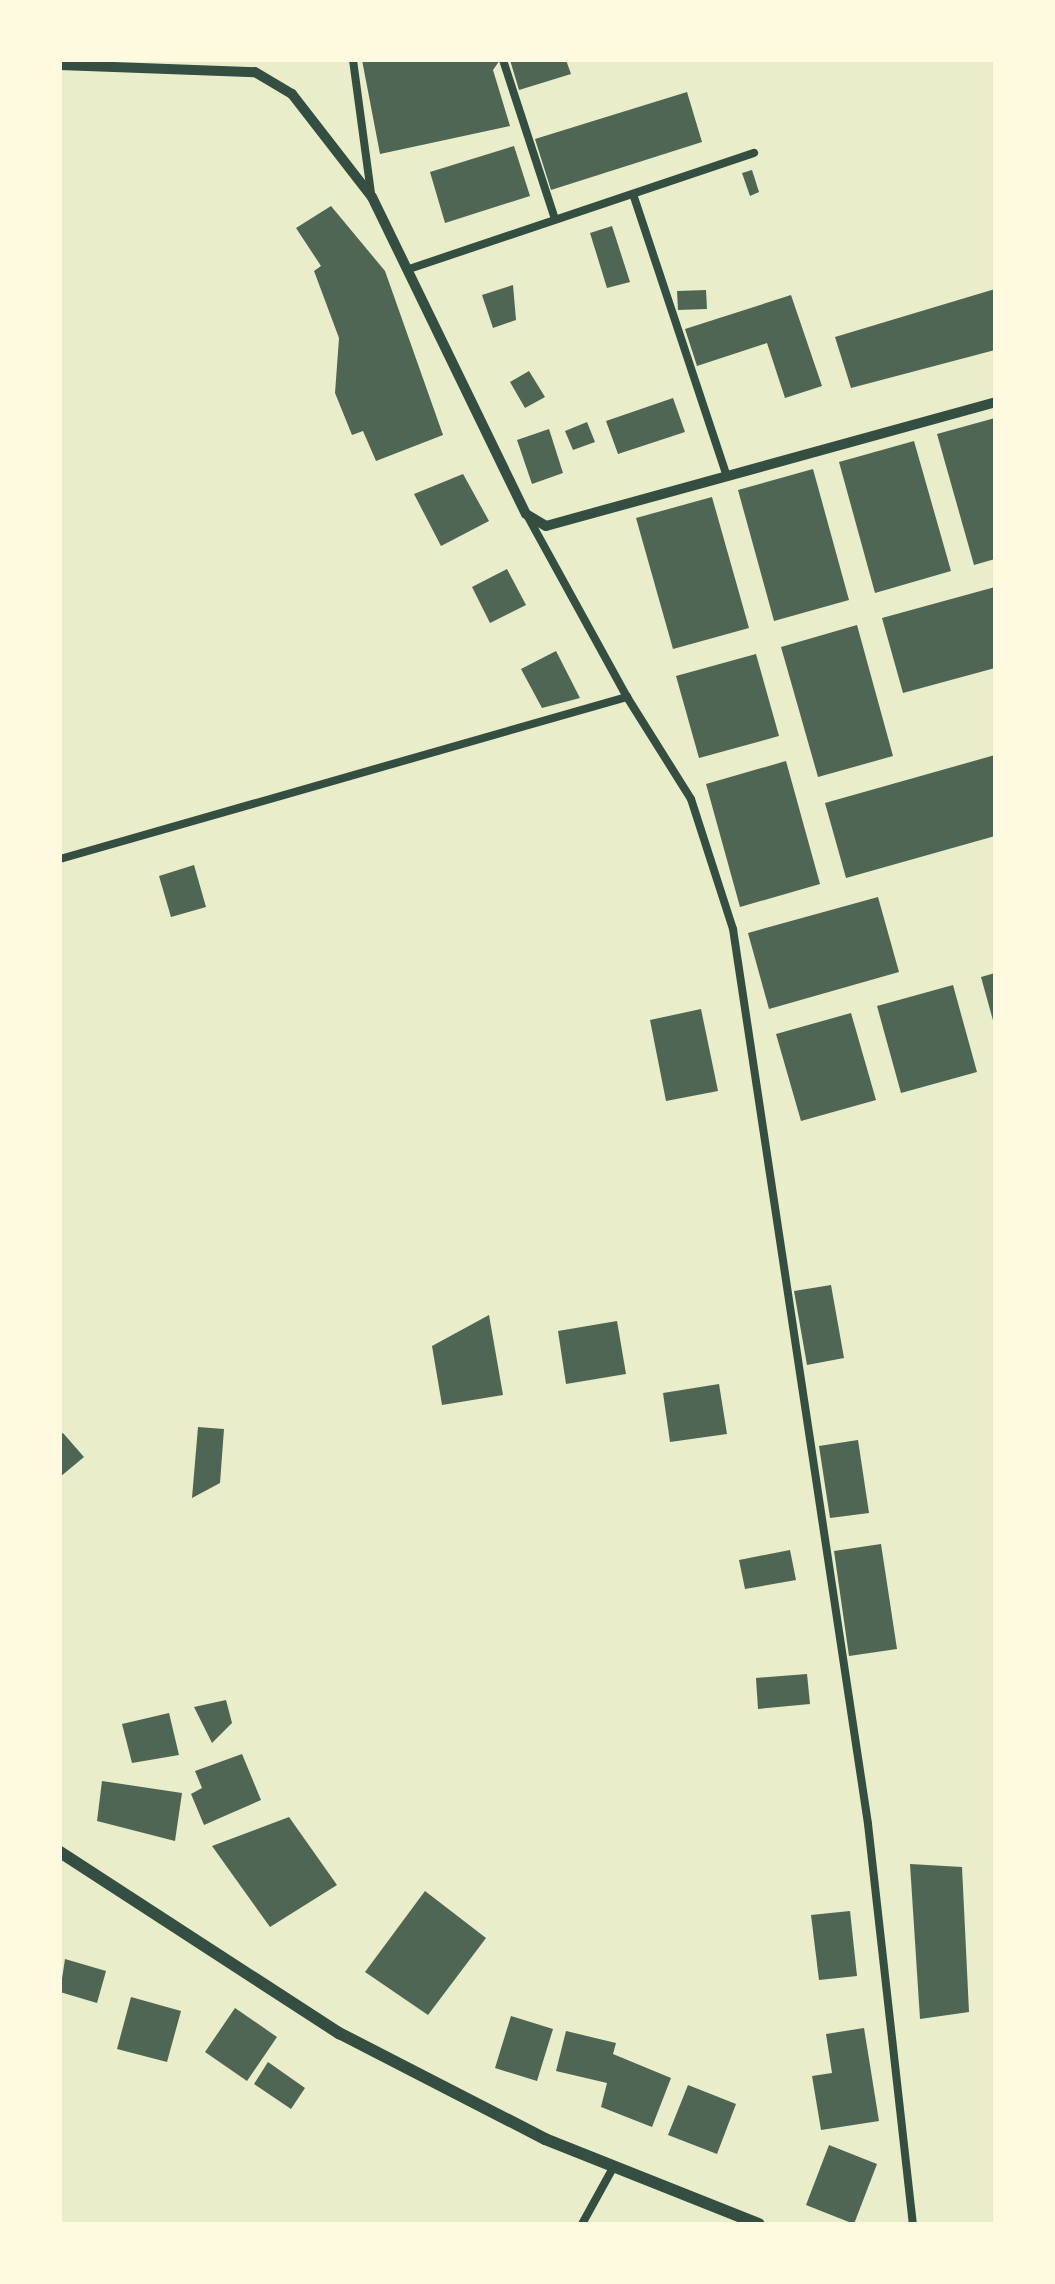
<!DOCTYPE html>
<style>
body{margin:0}
#map{position:relative;width:1055px;height:2284px;overflow:hidden;background:#e9edc9;font-family:Manrope,sans-serif}
div>[style]{position:absolute}
.building>*{inset:0;background:#4f6655}
.minor>*{height:8px;margin:-4px;padding:0 4px;transform-origin:4px;border-radius:4px;background:#344e41}
.tertiary>*{height:10px;margin:-5px;padding:0 5px;transform-origin:5px;border-radius:5px;background:#344e41}
.primary>*{height:12px;margin:-6px;padding:0 6px;transform-origin:6px;border-radius:6px;background:#344e41}
span{translate:-50% -50%;white-space:nowrap;text-align:center;line-height:1.15;-webkit-text-stroke:9px #fefae0;paint-order:stroke}
.frame{position:absolute;inset:0;border:62px solid #fefae0;pointer-events:none}
</style>
<div id="map">
<div class="building">
<i style="clip-path:polygon(362px 60px,500px 60px,493px 70px,510px 126px,380px 154px)"></i>
<i style="clip-path:polygon(510px 60px,566px 60px,571px 74px,519px 90px)"></i>
<i style="clip-path:polygon(687px 92px,702px 142px,551px 190px,535px 139px)"></i>
<i style="clip-path:polygon(514px 146px,530px 196px,445px 223px,430px 172px)"></i>
<i style="clip-path:polygon(752px 170px,759px 192px,750px 196px,742px 173px)"></i>
<i style="clip-path:polygon(331px 206px,385px 271px,443px 435px,376px 461px,363px 431px,352px 435px,335px 393px,339px 338px,314px 271px,321px 266px,296px 228px)"></i>
<i style="clip-path:polygon(612px 226px,630px 282px,607px 288px,590px 233px)"></i>
<i style="clip-path:polygon(513px 285px,516px 320px,493px 328px,482px 295px)"></i>
<i style="clip-path:polygon(995px 289px,995px 350px,851px 388px,835px 337px)"></i>
<i style="clip-path:polygon(706px 290px,707px 309px,678px 310px,677px 291px)"></i>
<i style="clip-path:polygon(791px 295px,822px 386px,785px 398px,767px 343px,697px 366px,685px 329px)"></i>
<i style="clip-path:polygon(529px 371px,545px 397px,525px 408px,510px 382px)"></i>
<i style="clip-path:polygon(673px 398px,685px 432px,618px 454px,606px 421px)"></i>
<i style="clip-path:polygon(995px 418px,995px 559px,974px 565px,937px 434px)"></i>
<i style="clip-path:polygon(587px 422px,595px 442px,573px 450px,565px 431px)"></i>
<i style="clip-path:polygon(549px 429px,563px 473px,532px 484px,517px 440px)"></i>
<i style="clip-path:polygon(914px 441px,951px 571px,875px 593px,839px 462px)"></i>
<i style="clip-path:polygon(813px 469px,849px 600px,774px 621px,738px 490px)"></i>
<i style="clip-path:polygon(463px 474px,489px 521px,441px 546px,414px 494px)"></i>
<i style="clip-path:polygon(712px 497px,749px 628px,673px 649px,636px 518px)"></i>
<i style="clip-path:polygon(507px 569px,526px 605px,490px 623px,472px 587px)"></i>
<i style="clip-path:polygon(995px 587px,995px 668px,903px 693px,882px 618px)"></i>
<i style="clip-path:polygon(857px 625px,893px 756px,818px 777px,781px 647px)"></i>
<i style="clip-path:polygon(556px 651px,580px 698px,542px 708px,521px 669px)"></i>
<i style="clip-path:polygon(756px 654px,779px 736px,699px 758px,676px 676px)"></i>
<i style="clip-path:polygon(995px 755px,995px 836px,846px 878px,825px 803px)"></i>
<i style="clip-path:polygon(786px 761px,820px 884px,740px 907px,706px 784px)"></i>
<i style="clip-path:polygon(194px 865px,206px 907px,171px 917px,159px 876px)"></i>
<i style="clip-path:polygon(878px 897px,899px 972px,769px 1009px,748px 933px)"></i>
<i style="clip-path:polygon(995px 973px,995px 1024px,994px 1024px,981px 977px)"></i>
<i style="clip-path:polygon(953px 985px,977px 1072px,901px 1093px,877px 1006px)"></i>
<i style="clip-path:polygon(701px 1009px,718px 1091px,666px 1101px,650px 1020px)"></i>
<i style="clip-path:polygon(851px 1013px,876px 1100px,801px 1121px,776px 1034px)"></i>
<i style="clip-path:polygon(831px 1285px,844px 1358px,807px 1365px,794px 1291px)"></i>
<i style="clip-path:polygon(489px 1315px,503px 1395px,442px 1405px,432px 1346px)"></i>
<i style="clip-path:polygon(617px 1321px,626px 1374px,566px 1384px,558px 1331px)"></i>
<i style="clip-path:polygon(719px 1384px,727px 1434px,670px 1442px,663px 1393px)"></i>
<i style="clip-path:polygon(198px 1427px,224px 1429px,220px 1483px,192px 1498px)"></i>
<i style="clip-path:polygon(63px 1433px,84px 1457px,60px 1477px,60px 1435px)"></i>
<i style="clip-path:polygon(858px 1440px,869px 1513px,830px 1518px,819px 1446px)"></i>
<i style="clip-path:polygon(881px 1544px,897px 1649px,849px 1656px,834px 1551px)"></i>
<i style="clip-path:polygon(790px 1550px,796px 1580px,745px 1589px,739px 1560px)"></i>
<i style="clip-path:polygon(807px 1674px,810px 1704px,758px 1709px,756px 1678px)"></i>
<i style="clip-path:polygon(226px 1700px,232px 1723px,212px 1743px,194px 1707px)"></i>
<i style="clip-path:polygon(169px 1713px,179px 1755px,132px 1763px,122px 1724px)"></i>
<i style="clip-path:polygon(242px 1754px,261px 1800px,204px 1825px,191px 1794px,202px 1788px,195px 1771px)"></i>
<i style="clip-path:polygon(102px 1781px,182px 1793px,175px 1841px,97px 1821px)"></i>
<i style="clip-path:polygon(289px 1817px,337px 1885px,270px 1927px,212px 1846px)"></i>
<i style="clip-path:polygon(910px 1864px,962px 1867px,969px 2012px,920px 2019px)"></i>
<i style="clip-path:polygon(425px 1891px,486px 1938px,428px 2015px,365px 1972px)"></i>
<i style="clip-path:polygon(850px 1911px,857px 1976px,819px 1980px,811px 1915px)"></i>
<i style="clip-path:polygon(65px 1959px,106px 1971px,97px 2003px,60px 1992px)"></i>
<i style="clip-path:polygon(131px 1997px,181px 2011px,167px 2062px,117px 2049px)"></i>
<i style="clip-path:polygon(235px 2008px,277px 2037px,247px 2081px,205px 2052px)"></i>
<i style="clip-path:polygon(511px 2016px,553px 2029px,537px 2081px,495px 2068px)"></i>
<i style="clip-path:polygon(864px 2028px,879px 2121px,821px 2130px,812px 2076px,832px 2073px,826px 2034px)"></i>
<i style="clip-path:polygon(566px 2031px,616px 2043px,613px 2054px,671px 2078px,652px 2127px,601px 2107px,607px 2083px,556px 2071px)"></i>
<i style="clip-path:polygon(268px 2062px,305px 2088px,291px 2109px,254px 2084px)"></i>
<i style="clip-path:polygon(688px 2085px,736px 2104px,717px 2154px,668px 2135px)"></i>
<i style="clip-path:polygon(829px 2145px,877px 2164px,854px 2224px,806px 2205px)"></i>
</div>
<div class="minor">
<i style="left:353px;top:60px;width:135px;rotate:82.3deg"></i>
<i style="left:503px;top:60px;width:167px;rotate:71.9deg"></i>
<i style="left:634px;top:197px;width:294px;rotate:71.6deg"></i>
<i style="left:412px;top:268px;width:361px;rotate:-18.6deg"></i>
<i style="left:627px;top:697px;width:120px;rotate:57.9deg"></i>
<i style="left:691px;top:799px;width:137px;rotate:72.1deg"></i>
<i style="left:733px;top:929px;width:905px;rotate:81.42deg"></i>
<i style="left:868px;top:1824px;width:403px;rotate:83.6deg"></i>
<i style="left:60px;top:859px;width:590px;rotate:-15.95deg"></i>
<i style="left:627px;top:697px;width:205px;rotate:-118.8deg"></i>
<i style="left:582px;top:2224px;width:66px;rotate:-61.1deg"></i>
</div>
<div class="tertiary">
<i style="left:60px;top:65px;width:195px;rotate:2.1deg"></i>
<i style="left:255px;top:72px;width:43px;rotate:30.7deg"></i>
<i style="left:292px;top:94px;width:130px;rotate:52.2deg"></i>
<i style="left:372px;top:197px;width:352px;rotate:64.1deg"></i>
<i style="left:526px;top:514px;width:23px;rotate:31deg"></i>
<i style="left:546px;top:526px;width:466px;rotate:-15.4deg"></i>
</div>
<div class="primary">
<i style="left:60px;top:1852px;width:333px;rotate:33deg"></i>
<i style="left:339px;top:2033px;width:232px;rotate:27.2deg"></i>
<i style="left:545px;top:2139px;width:230px;rotate:21.7deg"></i>
</div>
<div class="frame"></div>
</div>
